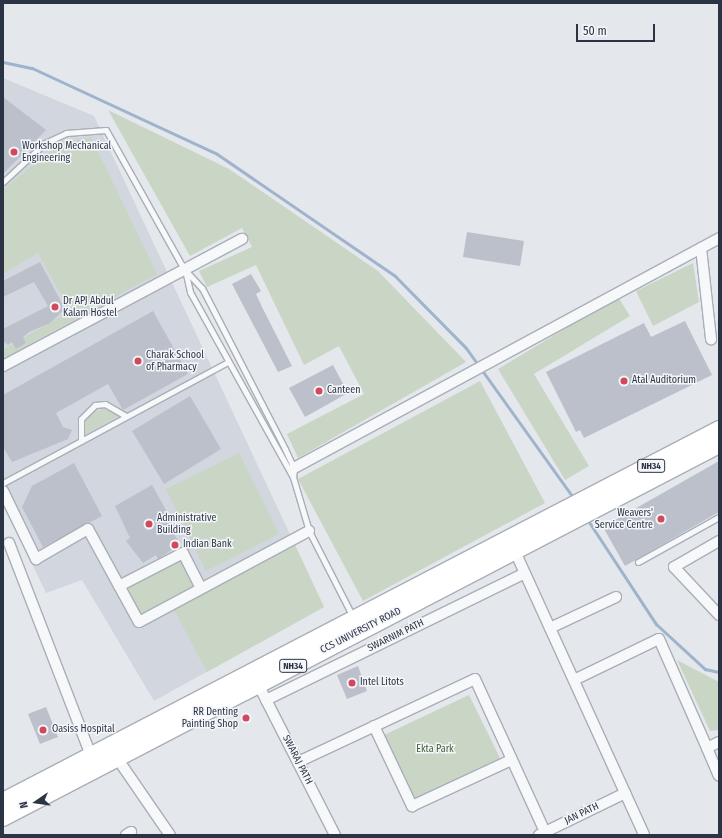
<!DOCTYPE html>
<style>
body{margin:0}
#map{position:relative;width:722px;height:838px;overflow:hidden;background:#e4e7ec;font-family:"Fira Sans Condensed",sans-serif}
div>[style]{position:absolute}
.built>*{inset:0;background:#d2d6de}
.green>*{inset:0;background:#c9d6c5}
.stream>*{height:3px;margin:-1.5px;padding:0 1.5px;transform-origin:1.5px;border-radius:1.5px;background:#9fb4cc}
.building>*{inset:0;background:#bbc0ca}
.roads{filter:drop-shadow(1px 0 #a9aeb7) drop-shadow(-1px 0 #a9aeb7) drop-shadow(0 1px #a9aeb7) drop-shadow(0 -1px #a9aeb7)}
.service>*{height:5px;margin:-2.5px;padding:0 2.5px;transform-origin:2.5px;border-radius:2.5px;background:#f7f8fa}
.minor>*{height:10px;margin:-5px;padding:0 5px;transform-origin:5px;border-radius:5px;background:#f7f8fa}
.trunk>*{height:16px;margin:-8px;padding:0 8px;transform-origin:8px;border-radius:8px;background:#fff}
.dots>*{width:11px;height:11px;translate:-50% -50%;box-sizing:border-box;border:2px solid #f4f6f9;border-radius:50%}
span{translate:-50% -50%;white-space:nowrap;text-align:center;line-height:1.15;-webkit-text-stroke:3px #f4f6f9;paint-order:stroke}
.shield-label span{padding:1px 3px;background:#f4f6f9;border:1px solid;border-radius:3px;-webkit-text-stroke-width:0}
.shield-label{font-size:9px;color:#2b3445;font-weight:700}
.poi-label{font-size:10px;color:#2b3445}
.left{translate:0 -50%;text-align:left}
.right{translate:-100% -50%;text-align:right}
.street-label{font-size:10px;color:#2b3445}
.park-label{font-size:10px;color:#3f6138}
.frame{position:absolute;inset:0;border:4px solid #2b3445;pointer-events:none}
.north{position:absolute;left:16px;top:782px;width:40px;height:40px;-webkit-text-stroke:3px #f4f6f9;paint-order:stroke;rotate:257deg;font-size:11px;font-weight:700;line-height:16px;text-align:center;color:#2b3445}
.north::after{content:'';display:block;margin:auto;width:14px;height:18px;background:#2b3445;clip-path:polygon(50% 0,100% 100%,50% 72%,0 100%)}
.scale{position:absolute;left:576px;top:24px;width:79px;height:18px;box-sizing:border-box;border:2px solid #2b3445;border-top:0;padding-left:5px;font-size:12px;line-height:14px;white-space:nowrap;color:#2b3445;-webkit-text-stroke:3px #f4f6f9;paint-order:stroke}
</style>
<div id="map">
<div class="built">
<i style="clip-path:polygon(3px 78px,94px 116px,324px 607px,154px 701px,82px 580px,46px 593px,3px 503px)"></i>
</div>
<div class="green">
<i style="clip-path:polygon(108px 110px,229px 169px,378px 271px,466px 362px,298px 458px,287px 434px,364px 394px,339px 346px,304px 365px,256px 265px,207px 287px,199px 271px,252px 247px,242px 228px,190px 256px)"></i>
<i style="clip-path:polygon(91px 137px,157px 274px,3px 359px,3px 350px,70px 311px,38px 253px,3px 274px,3px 189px,63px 142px)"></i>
<i style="clip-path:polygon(693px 263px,699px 302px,653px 326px,636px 291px)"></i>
<i style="clip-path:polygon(618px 297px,630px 316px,534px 374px,589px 466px,565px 480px,498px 369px)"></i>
<i style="clip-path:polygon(480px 381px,545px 503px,363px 601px,298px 479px)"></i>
<i style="clip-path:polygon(104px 409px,120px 415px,84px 435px,84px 422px,89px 415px)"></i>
<i style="clip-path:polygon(239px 453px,279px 534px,206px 571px,166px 489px)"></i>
<i style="clip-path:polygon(295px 545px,324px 607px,207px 672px,172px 606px)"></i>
<i style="clip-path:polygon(180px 560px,196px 584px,145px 612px,138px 611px,127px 590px,129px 584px)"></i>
<i style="clip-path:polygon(677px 660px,719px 682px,719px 730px,710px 731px)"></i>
<i style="clip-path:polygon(469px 695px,500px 758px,415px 799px,384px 735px)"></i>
</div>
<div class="stream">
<i style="left:3px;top:62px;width:30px;rotate:12deg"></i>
<i style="left:32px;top:68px;width:204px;rotate:24.9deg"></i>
<i style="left:217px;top:154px;width:216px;rotate:34.4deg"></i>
<i style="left:395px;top:276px;width:101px;rotate:45.4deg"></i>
<i style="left:466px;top:348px;width:186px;rotate:54.4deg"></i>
<i style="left:587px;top:519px;width:126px;rotate:56.7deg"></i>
<i style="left:656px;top:624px;width:67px;rotate:42.6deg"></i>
<i style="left:705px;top:669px;width:14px;rotate:12deg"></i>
</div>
<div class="building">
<i style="clip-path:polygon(3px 97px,46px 130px,3px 174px)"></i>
<i style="clip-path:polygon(467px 232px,524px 241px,520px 266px,463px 257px)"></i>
<i style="clip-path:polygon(40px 262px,65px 309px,50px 323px,29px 332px,23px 337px,26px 343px,16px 349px,12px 342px,8px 345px,3px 341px,3px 329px,48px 306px,34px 282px,3px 297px,3px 281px)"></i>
<i style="clip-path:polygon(251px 274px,261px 291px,256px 294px,263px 309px,292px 366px,278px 372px,232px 284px)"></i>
<i style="clip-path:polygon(153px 311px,188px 374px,123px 410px,108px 384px,56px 413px,63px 427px,72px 430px,68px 439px,12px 462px,3px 447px,3px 395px)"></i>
<i style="clip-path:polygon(685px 321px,712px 375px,584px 438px,580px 430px,576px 432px,546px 372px,644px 323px,651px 337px)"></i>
<i style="clip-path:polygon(333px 365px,348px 393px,305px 417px,289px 388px)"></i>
<i style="clip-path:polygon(190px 396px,221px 449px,164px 484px,132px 431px)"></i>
<i style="clip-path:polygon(719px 461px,719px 512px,625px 566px,603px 527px)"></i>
<i style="clip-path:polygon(74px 463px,102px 516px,43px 547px,22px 507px,32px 486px)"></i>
<i style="clip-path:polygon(152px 485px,176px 528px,172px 531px,180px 544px,158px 559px,156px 555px,143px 563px,126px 541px,130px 538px,115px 506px)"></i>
<i style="clip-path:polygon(358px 666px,367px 691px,347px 699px,337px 675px)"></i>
<i style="clip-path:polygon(46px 707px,58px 737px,40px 744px,28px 714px)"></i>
</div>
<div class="roads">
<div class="service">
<i style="left:3px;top:182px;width:57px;rotate:-42.9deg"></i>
<i style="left:45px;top:143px;width:23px;rotate:-25deg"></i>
<i style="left:66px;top:133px;width:40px;rotate:-4.3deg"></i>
<i style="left:106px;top:130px;width:159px;rotate:60.7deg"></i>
<i style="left:184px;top:269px;width:26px;rotate:47deg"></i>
<i style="left:202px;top:288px;width:181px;rotate:62.7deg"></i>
<i style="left:285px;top:449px;width:21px;rotate:65deg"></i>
<i style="left:294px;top:468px;width:9px;rotate:96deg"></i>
<i style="left:293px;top:477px;width:56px;rotate:73.5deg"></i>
<i style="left:309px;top:531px;width:97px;rotate:62.9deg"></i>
<i style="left:185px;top:270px;width:23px;rotate:77deg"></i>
<i style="left:190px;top:292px;width:212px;rotate:60.9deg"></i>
<i style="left:81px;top:441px;width:22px;rotate:-90deg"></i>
<i style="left:81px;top:419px;width:20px;rotate:-45deg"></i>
<i style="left:95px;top:405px;width:10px;rotate:-6deg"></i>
<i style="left:105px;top:404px;width:24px;rotate:30deg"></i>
<i style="left:3px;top:483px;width:255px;rotate:-28.3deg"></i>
<i style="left:638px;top:562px;width:93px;rotate:-29.1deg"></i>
</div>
<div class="minor">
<i style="left:701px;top:248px;width:92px;rotate:83.7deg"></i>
<i style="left:3px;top:366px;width:271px;rotate:-28deg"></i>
<i style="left:294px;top:468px;width:483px;rotate:-28.4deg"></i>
<i style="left:3px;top:491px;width:76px;rotate:64.1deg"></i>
<i style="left:36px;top:559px;width:60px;rotate:-30deg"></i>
<i style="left:88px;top:529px;width:106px;rotate:61.3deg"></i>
<i style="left:139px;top:622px;width:193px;rotate:-28.2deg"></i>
<i style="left:719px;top:541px;width:52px;rotate:150deg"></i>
<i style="left:674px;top:567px;width:66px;rotate:46.8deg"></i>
<i style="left:9px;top:543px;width:227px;rotate:68.9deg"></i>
<i style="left:513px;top:547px;width:316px;rotate:65.5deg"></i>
<i style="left:119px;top:586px;width:72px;rotate:-27.3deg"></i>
<i style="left:183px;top:553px;width:37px;rotate:63deg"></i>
<i style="left:550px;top:628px;width:73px;rotate:-25.2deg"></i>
<i style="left:574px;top:680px;width:94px;rotate:-25.8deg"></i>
<i style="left:659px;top:639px;width:119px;rotate:66.2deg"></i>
<i style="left:707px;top:748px;width:13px;rotate:-27deg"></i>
<i style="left:258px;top:684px;width:169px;rotate:63deg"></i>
<i style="left:266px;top:700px;width:288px;rotate:-26.1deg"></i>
<i style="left:374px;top:726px;width:89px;rotate:64.6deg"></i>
<i style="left:412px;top:806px;width:109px;rotate:-24.9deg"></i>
<i style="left:707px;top:748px;width:30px;rotate:67deg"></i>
<i style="left:117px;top:758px;width:93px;rotate:55.5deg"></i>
<i style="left:298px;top:762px;width:195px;rotate:-25.1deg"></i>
<i style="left:475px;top:679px;width:168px;rotate:65.4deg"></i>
<i style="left:126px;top:835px;width:6px;rotate:-31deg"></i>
<i style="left:539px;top:835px;width:96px;rotate:-26deg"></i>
</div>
<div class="trunk">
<i style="left:3px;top:801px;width:807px;rotate:-27.45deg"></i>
<i style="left:3px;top:818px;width:807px;rotate:-27.52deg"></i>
</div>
</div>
<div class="dots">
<i style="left:14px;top:152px;background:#d1495b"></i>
<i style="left:55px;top:307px;background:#d1495b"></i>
<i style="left:138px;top:361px;background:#d1495b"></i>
<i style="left:624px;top:381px;background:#d1495b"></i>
<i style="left:319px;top:391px;background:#d1495b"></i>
<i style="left:661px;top:519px;background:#d1495b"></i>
<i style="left:149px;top:524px;background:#d1495b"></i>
<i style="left:175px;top:545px;background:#d1495b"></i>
<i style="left:352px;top:683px;background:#d1495b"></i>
<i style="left:246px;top:718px;background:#d1495b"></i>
<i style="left:43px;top:730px;background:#d1495b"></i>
</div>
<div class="shield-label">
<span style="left:651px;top:466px">NH34</span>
<span style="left:293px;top:666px">NH34</span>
</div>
<div class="poi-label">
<span class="left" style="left:22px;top:152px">Workshop Mechanical<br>Engineering</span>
<span class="left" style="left:63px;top:307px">Dr APJ Abdul<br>Kalam Hostel</span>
<span class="left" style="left:146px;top:361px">Charak School<br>of Pharmacy</span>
<span class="left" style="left:632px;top:381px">Atal Auditorium</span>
<span class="left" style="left:327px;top:391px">Canteen</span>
<span class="right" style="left:653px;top:519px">Weavers'<br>Service Centre</span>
<span class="left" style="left:157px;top:524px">Administrative<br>Building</span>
<span class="left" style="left:183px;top:545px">Indian Bank</span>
<span class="left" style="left:360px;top:683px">Intel Litots</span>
<span class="right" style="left:238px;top:718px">RR Denting<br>Painting Shop</span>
<span class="left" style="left:52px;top:730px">Oasiss Hospital</span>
</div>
<div class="street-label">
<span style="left:361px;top:631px;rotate:-27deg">CCS UNIVERSITY ROAD</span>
<span style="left:396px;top:636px;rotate:-26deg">SWARNIM PATH</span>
<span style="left:297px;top:760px;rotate:63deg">SWARAJ PATH</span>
<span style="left:582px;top:814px;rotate:-26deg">JAN PATH</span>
</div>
<div class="park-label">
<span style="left:435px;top:750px">Ekta Park</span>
</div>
<div class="frame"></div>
<div class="north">N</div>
<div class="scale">50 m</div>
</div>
